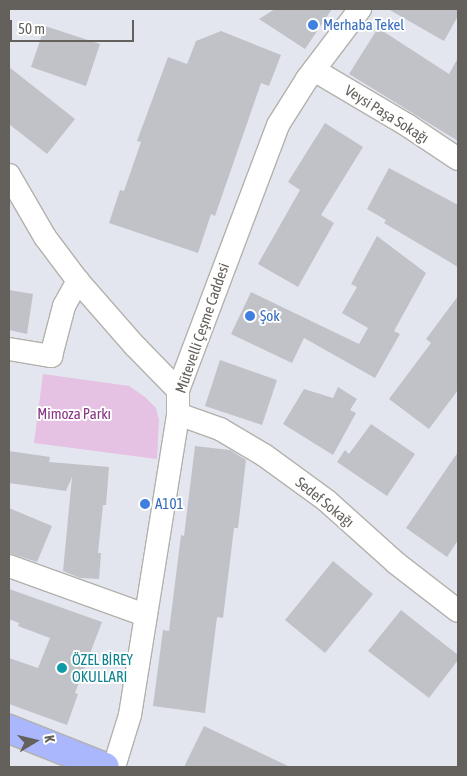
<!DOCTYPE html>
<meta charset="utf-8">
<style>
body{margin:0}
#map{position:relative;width:467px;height:776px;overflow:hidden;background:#e3e6ee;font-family:"Asap Condensed",sans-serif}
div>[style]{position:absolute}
.green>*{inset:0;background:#e5c1e4}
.building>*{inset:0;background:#c0c2c8}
.roads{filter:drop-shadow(1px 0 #b3b1ac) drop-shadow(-1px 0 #b3b1ac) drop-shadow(0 1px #b3b1ac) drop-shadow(0 -1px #b3b1ac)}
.minor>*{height:22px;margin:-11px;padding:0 11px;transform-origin:11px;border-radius:11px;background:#fff}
.major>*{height:28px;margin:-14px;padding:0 14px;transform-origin:14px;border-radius:14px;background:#aab7fc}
.dots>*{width:14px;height:14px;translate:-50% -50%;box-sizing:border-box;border:2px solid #fff;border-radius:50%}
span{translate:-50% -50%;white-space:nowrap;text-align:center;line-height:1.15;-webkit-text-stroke:4px #fff;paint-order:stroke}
.shop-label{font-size:15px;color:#366cbe}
.left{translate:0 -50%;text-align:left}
.street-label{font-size:15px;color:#64605b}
.park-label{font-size:15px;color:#863882}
.culture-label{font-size:15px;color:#0d838f}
.frame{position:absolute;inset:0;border:10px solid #64605b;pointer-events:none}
.north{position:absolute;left:10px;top:716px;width:50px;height:50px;-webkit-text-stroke:4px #fff;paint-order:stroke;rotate:81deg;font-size:14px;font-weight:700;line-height:20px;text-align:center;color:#64605b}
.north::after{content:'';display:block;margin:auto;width:18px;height:22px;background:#64605b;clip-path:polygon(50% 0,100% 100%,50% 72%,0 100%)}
.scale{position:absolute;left:10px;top:20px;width:124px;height:22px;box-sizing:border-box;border:2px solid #64605b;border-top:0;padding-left:6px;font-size:15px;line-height:18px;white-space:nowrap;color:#64605b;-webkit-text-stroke:4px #fff;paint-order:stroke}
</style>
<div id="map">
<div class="green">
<i style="clip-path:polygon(43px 374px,129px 386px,145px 397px,156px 408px,159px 420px,157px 459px,34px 443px)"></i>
</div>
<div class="building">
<i style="clip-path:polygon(275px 9px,332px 9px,305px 49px,259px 19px)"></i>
<i style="clip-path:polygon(388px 9px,458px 9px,458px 16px,444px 41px)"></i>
<i style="clip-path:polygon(45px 26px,100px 44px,86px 86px,31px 67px)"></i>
<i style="clip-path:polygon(378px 28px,449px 74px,458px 58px,458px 141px,349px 74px)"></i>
<i style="clip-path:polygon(221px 31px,281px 55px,269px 86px,261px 83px,215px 216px,211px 214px,198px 253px,109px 223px,120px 190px,124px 191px,141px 142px,137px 141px,168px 57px,187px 64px,196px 41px)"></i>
<i style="clip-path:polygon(9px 67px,75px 119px,47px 154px,9px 124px)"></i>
<i style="clip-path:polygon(325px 123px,363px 147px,321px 215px,334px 223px,298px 287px,258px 264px,300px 190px,288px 182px)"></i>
<i style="clip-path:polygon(389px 168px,458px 205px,458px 267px,384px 223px,386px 220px,367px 209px)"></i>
<i style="clip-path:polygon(377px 236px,426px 273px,394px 331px,400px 334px,375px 378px,304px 338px,292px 363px,231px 334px,251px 292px,359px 344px,368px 328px,342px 313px,357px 287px,351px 284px)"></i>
<i style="clip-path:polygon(9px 290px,33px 294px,27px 334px,9px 330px)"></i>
<i style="clip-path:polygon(458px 296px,458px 390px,429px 429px,389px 399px,431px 343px,426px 339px)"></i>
<i style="clip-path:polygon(220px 360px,277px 380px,262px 425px,205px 406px)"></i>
<i style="clip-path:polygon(338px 387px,357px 399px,350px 410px,356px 413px,333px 455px,283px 424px,304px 389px,333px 398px)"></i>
<i style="clip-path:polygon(371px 424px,415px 454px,387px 496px,337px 462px,345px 450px,349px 454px)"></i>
<i style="clip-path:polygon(195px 446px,230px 450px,246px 460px,238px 528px,234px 528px,223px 618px,217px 617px,205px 713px,153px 706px,163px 630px,169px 631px,181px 535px,184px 536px)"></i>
<i style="clip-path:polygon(9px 451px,50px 457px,49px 462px,109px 467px,106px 505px,103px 505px,98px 553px,101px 553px,99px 579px,80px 578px,63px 571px,72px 477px,66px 491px,9px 483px)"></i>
<i style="clip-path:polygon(458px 452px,458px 540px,447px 557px,406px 528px)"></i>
<i style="clip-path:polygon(9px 508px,52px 526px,37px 562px,9px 553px)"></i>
<i style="clip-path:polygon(333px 561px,373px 594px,325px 653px,285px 620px)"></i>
<i style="clip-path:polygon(9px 589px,102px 622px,75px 693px,78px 694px,67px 725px,9px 704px,9px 658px,38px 668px,50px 638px,18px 626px,19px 623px,9px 619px)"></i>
<i style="clip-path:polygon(401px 610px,458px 655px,458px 660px,429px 698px,368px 651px)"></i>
<i style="clip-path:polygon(204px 726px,290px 767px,184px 767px)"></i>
</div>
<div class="roads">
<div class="minor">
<i style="left:314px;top:70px;width:108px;rotate:30.6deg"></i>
<i style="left:407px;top:125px;width:61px;rotate:33.7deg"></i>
<i style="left:9px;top:175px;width:72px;rotate:59.9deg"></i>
<i style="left:45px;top:237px;width:55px;rotate:53.1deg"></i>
<i style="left:78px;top:281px;width:86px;rotate:48.8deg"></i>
<i style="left:135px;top:346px;width:62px;rotate:45.7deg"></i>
<i style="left:9px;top:349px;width:43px;rotate:9.5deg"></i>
<i style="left:51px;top:356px;width:52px;rotate:-75.4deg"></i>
<i style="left:64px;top:306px;width:29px;rotate:-61deg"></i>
<i style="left:178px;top:414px;width:45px;rotate:19.7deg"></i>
<i style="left:220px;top:429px;width:51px;rotate:30.6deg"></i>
<i style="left:264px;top:455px;width:78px;rotate:36.1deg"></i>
<i style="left:327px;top:501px;width:93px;rotate:41.9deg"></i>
<i style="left:396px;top:563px;width:78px;rotate:37.7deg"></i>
<i style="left:9px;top:566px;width:145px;rotate:19.8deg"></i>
<i style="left:114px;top:767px;width:54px;rotate:-72.9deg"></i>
<i style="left:130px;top:715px;width:305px;rotate:-80.9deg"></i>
<i style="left:178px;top:414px;width:24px;rotate:-90deg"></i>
<i style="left:178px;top:390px;width:283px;rotate:-69.3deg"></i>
<i style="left:278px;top:125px;width:54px;rotate:-57.8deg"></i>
<i style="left:307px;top:79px;width:88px;rotate:-52.9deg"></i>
</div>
<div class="major">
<i style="left:9px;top:729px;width:103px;rotate:21.6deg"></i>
</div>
</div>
<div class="dots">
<i style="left:313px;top:25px;background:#3f7fe0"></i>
<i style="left:250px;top:316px;background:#3f7fe0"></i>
<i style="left:145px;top:504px;background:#3f7fe0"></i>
<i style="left:62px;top:668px;background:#0f9aa8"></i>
</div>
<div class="shop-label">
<span class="left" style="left:323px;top:25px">Merhaba Tekel</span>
<span class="left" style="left:260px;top:316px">Şok</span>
<span class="left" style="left:155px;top:504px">A101</span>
</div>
<div class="street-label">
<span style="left:387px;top:114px;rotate:32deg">Veysi Paşa Sokağı</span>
<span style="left:202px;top:328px;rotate:-71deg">Mütevelli Çeşme Caddesi</span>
<span style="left:325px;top:502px;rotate:39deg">Sedef Sokağı</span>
</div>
<div class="park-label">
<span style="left:74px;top:414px">Mimoza Parkı</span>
</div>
<div class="culture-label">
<span class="left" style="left:72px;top:668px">ÖZEL BİREY<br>OKULLARI</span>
</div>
<div class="frame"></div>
<div class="north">K</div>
<div class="scale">50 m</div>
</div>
